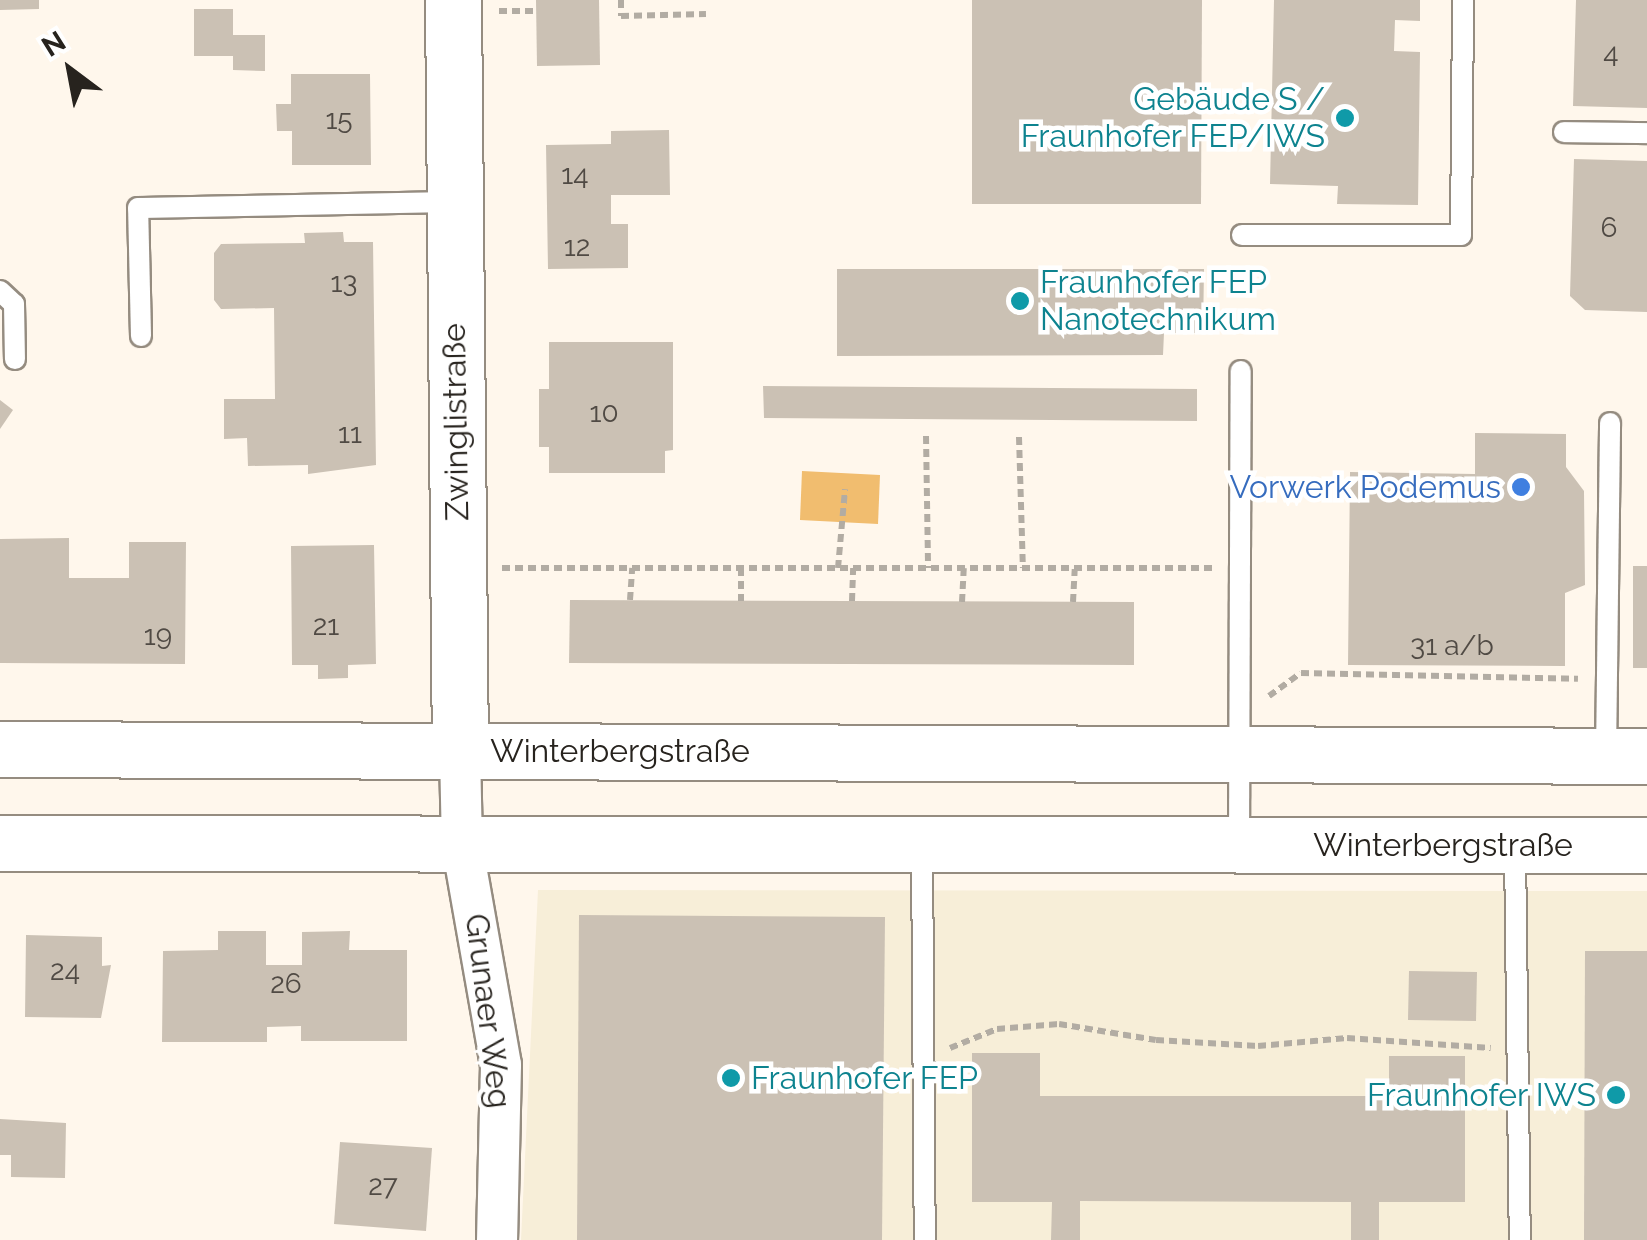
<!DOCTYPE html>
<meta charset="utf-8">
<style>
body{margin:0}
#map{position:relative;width:1647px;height:1240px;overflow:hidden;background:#fff7ec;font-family:Raleway,sans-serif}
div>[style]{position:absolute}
.commercial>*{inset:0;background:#f7eed8}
.green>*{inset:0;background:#f1bd6f}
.building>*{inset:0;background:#cbc1b4}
.path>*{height:6px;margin-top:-3px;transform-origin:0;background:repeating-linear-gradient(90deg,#b2aca3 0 8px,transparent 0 13px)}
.roads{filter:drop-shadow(2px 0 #958c80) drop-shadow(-2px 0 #958c80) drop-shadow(0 2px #958c80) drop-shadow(0 -2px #958c80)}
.lane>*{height:20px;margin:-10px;padding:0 10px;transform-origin:10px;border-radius:10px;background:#fff}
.street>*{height:40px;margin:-20px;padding:0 20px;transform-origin:20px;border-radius:20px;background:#fff}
.secondary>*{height:55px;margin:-27.5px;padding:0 27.5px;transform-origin:27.5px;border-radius:27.5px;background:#fff}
.dots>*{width:28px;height:28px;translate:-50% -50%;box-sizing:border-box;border:5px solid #fff;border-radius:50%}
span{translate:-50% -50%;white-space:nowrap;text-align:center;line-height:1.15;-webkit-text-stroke:9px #fff;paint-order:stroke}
.number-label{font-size:28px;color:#504a44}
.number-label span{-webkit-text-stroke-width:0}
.culture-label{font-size:32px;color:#0d838f}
.right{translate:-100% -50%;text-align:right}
.left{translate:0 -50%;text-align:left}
.street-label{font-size:32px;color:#27231e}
.shop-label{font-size:32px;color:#366cbe}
.north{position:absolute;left:20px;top:20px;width:100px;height:100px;-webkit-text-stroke:8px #fff;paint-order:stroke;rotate:328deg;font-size:28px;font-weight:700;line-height:40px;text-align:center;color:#27231e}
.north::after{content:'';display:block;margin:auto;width:35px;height:45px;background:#27231e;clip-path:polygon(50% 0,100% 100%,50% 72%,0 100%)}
</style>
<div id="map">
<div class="commercial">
<i style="clip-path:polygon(538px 890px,1647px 891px,1647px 1240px,521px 1240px)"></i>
</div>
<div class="green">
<i style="clip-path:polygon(802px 471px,880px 475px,878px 524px,800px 520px)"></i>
</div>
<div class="building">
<i style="clip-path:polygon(0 0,39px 0,39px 9px,0 10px)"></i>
<i style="clip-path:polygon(536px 0,599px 0,600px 65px,537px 66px)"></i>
<i style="clip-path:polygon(972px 0,1202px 0,1201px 204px,972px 204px)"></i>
<i style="clip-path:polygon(1274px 0,1420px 0,1420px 21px,1395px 20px,1394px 51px,1420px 52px,1418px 205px,1337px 204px,1338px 186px,1270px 184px)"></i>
<i style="clip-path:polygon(1576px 0,1647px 0,1647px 108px,1573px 106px)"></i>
<i style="clip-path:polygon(194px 9px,233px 9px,233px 35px,265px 35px,265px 71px,233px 70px,233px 56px,194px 56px)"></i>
<i style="clip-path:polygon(291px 74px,370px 74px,371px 165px,292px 165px,292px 131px,277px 131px,276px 104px,291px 104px)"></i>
<i style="clip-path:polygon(669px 130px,670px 195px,611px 195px,611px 224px,628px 224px,628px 268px,548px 269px,546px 145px,611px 144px,611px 131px)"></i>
<i style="clip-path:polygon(1574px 159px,1647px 161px,1647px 312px,1585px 310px,1570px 296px)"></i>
<i style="clip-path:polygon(343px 232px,344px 242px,373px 242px,376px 465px,308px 474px,308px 465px,248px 466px,247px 438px,224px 439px,224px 399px,275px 399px,274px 308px,221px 309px,214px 300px,214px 253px,221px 244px,305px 243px,304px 233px)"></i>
<i style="clip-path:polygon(837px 269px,1204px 269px,1203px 333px,1164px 333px,1163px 355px,837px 356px)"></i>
<i style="clip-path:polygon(549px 342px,673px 342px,673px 450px,665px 451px,665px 473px,549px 473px,549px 447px,539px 447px,539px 389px,549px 389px)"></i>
<i style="clip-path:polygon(763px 386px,1197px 389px,1197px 421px,764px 418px)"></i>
<i style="clip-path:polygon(0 400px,13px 410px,0 429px)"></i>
<i style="clip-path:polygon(1475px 433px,1566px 434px,1566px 467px,1584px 491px,1585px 585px,1565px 593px,1565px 666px,1348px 665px,1350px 472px,1475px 474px)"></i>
<i style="clip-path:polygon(69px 538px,69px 578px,129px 578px,129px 542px,186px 542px,185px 664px,0 663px,0 539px)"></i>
<i style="clip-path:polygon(374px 545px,376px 664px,348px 665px,348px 678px,318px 679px,318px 665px,292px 665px,291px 546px)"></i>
<i style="clip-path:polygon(1633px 566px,1647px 566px,1647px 668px,1633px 668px)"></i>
<i style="clip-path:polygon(570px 600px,1134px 602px,1134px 665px,569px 663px)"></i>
<i style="clip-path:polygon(579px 915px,885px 917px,882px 1240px,577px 1240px)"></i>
<i style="clip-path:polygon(218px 931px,266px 931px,266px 965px,302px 965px,302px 932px,350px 931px,349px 950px,407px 950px,407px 1041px,301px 1041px,301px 1026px,267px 1027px,267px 1042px,162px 1042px,163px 951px,218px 950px)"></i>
<i style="clip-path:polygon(26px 935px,102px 937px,102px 966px,111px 965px,101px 1018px,25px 1017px)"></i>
<i style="clip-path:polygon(1585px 951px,1647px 951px,1647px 1240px,1584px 1240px)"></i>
<i style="clip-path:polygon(1409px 971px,1477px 972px,1476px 1021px,1408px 1020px)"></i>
<i style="clip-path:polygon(972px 1053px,1040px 1053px,1040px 1096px,1389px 1096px,1389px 1056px,1465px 1056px,1465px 1202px,1379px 1202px,1379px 1240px,1351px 1240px,1351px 1202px,1080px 1201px,1080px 1240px,1051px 1240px,1052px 1202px,972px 1202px)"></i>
<i style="clip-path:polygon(0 1119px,66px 1123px,65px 1178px,11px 1177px,11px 1155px,0 1155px)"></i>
<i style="clip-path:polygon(340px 1142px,432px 1148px,426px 1231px,334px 1224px)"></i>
</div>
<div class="path">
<i style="left:621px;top:0;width:16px;rotate:90deg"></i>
<i style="left:621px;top:16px;width:85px;rotate:-1.3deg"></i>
<i style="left:499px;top:11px;width:37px"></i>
<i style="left:926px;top:436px;width:132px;rotate:89.1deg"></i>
<i style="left:1019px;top:437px;width:131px;rotate:88.3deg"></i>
<i style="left:502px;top:568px;width:712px"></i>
<i style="left:741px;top:568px;width:33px;rotate:90deg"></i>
<i style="left:838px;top:568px;width:79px;rotate:-84.9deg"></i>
<i style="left:630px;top:600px;width:32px;rotate:-86deg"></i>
<i style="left:852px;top:601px;width:33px;rotate:-88deg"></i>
<i style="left:962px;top:602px;width:34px;rotate:-87deg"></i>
<i style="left:1073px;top:602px;width:33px;rotate:-87deg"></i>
<i style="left:1269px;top:696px;width:39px;rotate:-36deg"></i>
<i style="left:1301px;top:673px;width:277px;rotate:1.2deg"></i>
<i style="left:950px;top:1048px;width:51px;rotate:-22deg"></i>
<i style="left:997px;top:1029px;width:62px;rotate:-4.6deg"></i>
<i style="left:1059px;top:1024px;width:98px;rotate:9.4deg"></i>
<i style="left:1156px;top:1040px;width:102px;rotate:3.4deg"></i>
<i style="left:1258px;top:1046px;width:89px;rotate:-5.1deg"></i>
<i style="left:1347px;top:1038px;width:144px;rotate:4deg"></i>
</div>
<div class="roads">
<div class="lane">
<i style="left:1564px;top:132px;width:83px;rotate:0.7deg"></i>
<i style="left:1242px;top:235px;width:219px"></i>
<i style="left:1461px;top:235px;width:235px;rotate:-89.5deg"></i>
<i style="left:0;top:291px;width:19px;rotate:43deg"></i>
<i style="left:14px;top:304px;width:55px;rotate:89deg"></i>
<i style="left:141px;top:336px;width:128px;rotate:-91.3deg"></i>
<i style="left:138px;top:208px;width:315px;rotate:-1.1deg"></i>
<i style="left:1606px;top:756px;width:333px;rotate:-89.3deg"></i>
<i style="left:1239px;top:843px;width:472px;rotate:-89.8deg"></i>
<i style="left:922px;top:846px;width:394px;rotate:89.6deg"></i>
<i style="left:1515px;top:847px;width:393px;rotate:89.3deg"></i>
</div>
<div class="street">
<i style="left:460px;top:751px;width:93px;rotate:88.8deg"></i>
<i style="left:462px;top:844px;width:224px;rotate:80deg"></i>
<i style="left:501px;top:1065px;width:175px;rotate:91.3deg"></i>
</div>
<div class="secondary">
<i style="left:453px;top:0;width:751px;rotate:89.47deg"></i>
<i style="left:0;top:749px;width:1647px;rotate:0.24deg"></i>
<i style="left:0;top:843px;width:1647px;rotate:0.07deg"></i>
</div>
</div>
<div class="dots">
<i style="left:1345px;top:118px;background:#0f9aa8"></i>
<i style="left:1020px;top:301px;background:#0f9aa8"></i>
<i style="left:1521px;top:487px;background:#3f7fe0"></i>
<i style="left:731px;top:1078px;background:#0f9aa8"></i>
<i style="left:1616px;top:1095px;background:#0f9aa8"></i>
</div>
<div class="number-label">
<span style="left:1611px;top:53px">4</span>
<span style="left:339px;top:120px">15</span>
<span style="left:575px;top:175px">14</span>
<span style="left:1609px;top:228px">6</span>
<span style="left:577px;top:247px">12</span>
<span style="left:344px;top:283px">13</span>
<span style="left:604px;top:413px">10</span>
<span style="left:350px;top:434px">11</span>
<span style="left:326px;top:626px">21</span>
<span style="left:158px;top:636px">19</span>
<span style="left:1452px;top:646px">31 a/b</span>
<span style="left:65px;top:971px">24</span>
<span style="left:286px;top:984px">26</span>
<span style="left:383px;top:1186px">27</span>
</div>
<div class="culture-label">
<span class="right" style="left:1325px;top:118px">Gebäude S /<br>Fraunhofer FEP/IWS</span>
<span class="left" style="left:1040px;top:301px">Fraunhofer FEP<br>Nanotechnikum</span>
<span class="left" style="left:751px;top:1078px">Fraunhofer FEP</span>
<span class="right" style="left:1596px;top:1095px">Fraunhofer IWS</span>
</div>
<div class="street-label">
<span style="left:456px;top:422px;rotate:-91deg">Zwinglistraße</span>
<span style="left:620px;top:751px">Winterbergstraße</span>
<span style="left:1443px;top:845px">Winterbergstraße</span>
<span style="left:488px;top:1011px;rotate:83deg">Grunaer Weg</span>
</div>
<div class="shop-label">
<span class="right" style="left:1501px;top:487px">Vorwerk Podemus</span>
</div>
<div class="north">N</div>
</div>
